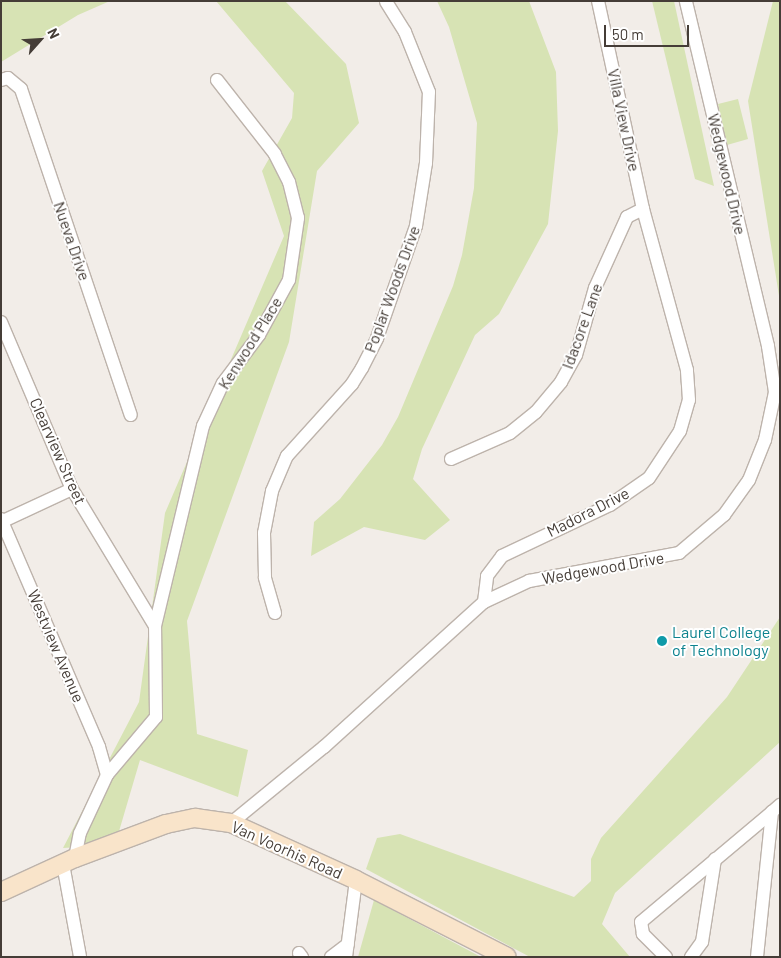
<!DOCTYPE html>
<style>
body{margin:0}
#map{position:relative;width:781px;height:958px;overflow:hidden;background:#f2ede8;font-family:Barlow,sans-serif}
div>[style]{position:absolute}
.green>*{inset:0;background:#d7e3b4}
.roads{filter:drop-shadow(1px 0 #bdb3ab) drop-shadow(-1px 0 #bdb3ab) drop-shadow(0 1px #bdb3ab) drop-shadow(0 -1px #bdb3ab)}
.street>*{height:12px;margin:-6px;padding:0 6px;transform-origin:6px;border-radius:6px;background:#fff}
.secondary>*{height:18px;margin:-9px;padding:0 9px;transform-origin:9px;border-radius:9px;background:#f9e4ca}
.dots>*{width:14px;height:14px;translate:-50% -50%;box-sizing:border-box;border:2px solid #fff;border-radius:50%}
span{translate:-50% -50%;white-space:nowrap;text-align:center;line-height:1.15;-webkit-text-stroke:4px #fff;paint-order:stroke}
.street-label{font-size:16px;color:#453d37}
.culture-label{font-size:16px;color:#0d838f}
.left{translate:0 -50%;text-align:left}
.frame{position:absolute;inset:0;border:2px solid #453d37;pointer-events:none}
.north{position:absolute;left:15px;top:15px;width:50px;height:50px;-webkit-text-stroke:4px #fff;paint-order:stroke;rotate:64deg;font-size:14px;font-weight:700;line-height:20px;text-align:center;color:#453d37}
.north::after{content:'';display:block;margin:auto;width:18px;height:22px;background:#453d37;clip-path:polygon(50% 0,100% 100%,50% 72%,0 100%)}
.scale{position:absolute;left:604px;top:25px;width:85px;height:22px;box-sizing:border-box;border:2px solid #453d37;border-top:0;padding-left:6px;font-size:15px;line-height:18px;white-space:nowrap;color:#453d37;-webkit-text-stroke:4px #fff;paint-order:stroke}
</style>
<div id="map">
<div class="green">
<i style="clip-path:polygon(1px 1px,110px 1px,78px 15px,1px 62px)"></i>
<i style="clip-path:polygon(216px 1px,285px 1px,346px 64px,359px 123px,317px 171px,289px 342px,187px 621px,197px 734px,248px 750px,238px 797px,140px 760px,115px 845px,63px 848px,139px 702px,165px 513px,284px 236px,262px 171px,292px 118px,294px 93px)"></i>
<i style="clip-path:polygon(437px 1px,529px 1px,556px 72px,558px 131px,548px 224px,499px 314px,475px 335px,422px 449px,413px 479px,450px 520px,425px 540px,364px 527px,311px 556px,314px 522px,340px 499px,382px 445px,398px 417px,453px 286px,462px 255px,474px 188px,477px 123px,449px 27px)"></i>
<i style="clip-path:polygon(652px 1px,674px 1px,714px 186px,695px 179px)"></i>
<i style="clip-path:polygon(773px 1px,780px 1px,780px 302px,748px 101px)"></i>
<i style="clip-path:polygon(738px 99px,748px 139px,727px 145px,718px 104px)"></i>
<i style="clip-path:polygon(780px 617px,780px 742px,615px 893px,602px 924px,630px 957px,530px 957px,366px 869px,377px 838px,400px 834px,574px 897px,591px 881px,591px 859px,601px 838px,727px 697px)"></i>
<i style="clip-path:polygon(374px 900px,481px 957px,358px 957px)"></i>
</div>
<div class="roads">
<div class="street">
<i style="left:1px;top:80px;width:7px;rotate:-16deg"></i>
<i style="left:8px;top:78px;width:17px;rotate:40deg"></i>
<i style="left:21px;top:89px;width:344px;rotate:71.4deg"></i>
<i style="left:1px;top:322px;width:181px;rotate:67deg"></i>
<i style="left:72px;top:489px;width:160px;rotate:58.8deg"></i>
<i style="left:451px;top:459px;width:64px;rotate:-23.8deg"></i>
<i style="left:510px;top:433px;width:33px;rotate:-39deg"></i>
<i style="left:536px;top:412px;width:39px;rotate:-50deg"></i>
<i style="left:561px;top:382px;width:31px;rotate:-61deg"></i>
<i style="left:576px;top:355px;width:70px;rotate:-74.2deg"></i>
<i style="left:595px;top:288px;width:78px;rotate:-65.7deg"></i>
<i style="left:627px;top:217px;width:18px;rotate:-27deg"></i>
<i style="left:1px;top:519px;width:248px;rotate:66.7deg"></i>
<i style="left:99px;top:747px;width:29px;rotate:74deg"></i>
<i style="left:1px;top:522px;width:78px;rotate:-24.9deg"></i>
<i style="left:484px;top:602px;width:26px;rotate:-83deg"></i>
<i style="left:487px;top:576px;width:25px;rotate:-53deg"></i>
<i style="left:502px;top:556px;width:119px;rotate:-25.3deg"></i>
<i style="left:610px;top:505px;width:47px;rotate:-34.7deg"></i>
<i style="left:649px;top:478px;width:56px;rotate:-56.6deg"></i>
<i style="left:680px;top:431px;width:32px;rotate:-74deg"></i>
<i style="left:689px;top:400px;width:30px;rotate:-94deg"></i>
<i style="left:687px;top:370px;width:167px;rotate:-105.3deg"></i>
<i style="left:643px;top:209px;width:213px;rotate:-102.2deg"></i>
<i style="left:275px;top:613px;width:37px;rotate:-106deg"></i>
<i style="left:265px;top:577px;width:44px;rotate:-91.3deg"></i>
<i style="left:264px;top:533px;width:43px;rotate:-79.2deg"></i>
<i style="left:272px;top:491px;width:38px;rotate:-67deg"></i>
<i style="left:287px;top:456px;width:97px;rotate:-47.9deg"></i>
<i style="left:352px;top:384px;width:19px;rotate:-58deg"></i>
<i style="left:362px;top:368px;width:34px;rotate:-63deg"></i>
<i style="left:377px;top:338px;width:119px;rotate:-70.8deg"></i>
<i style="left:416px;top:226px;width:64px;rotate:-81deg"></i>
<i style="left:426px;top:163px;width:71px;rotate:-87.6deg"></i>
<i style="left:429px;top:92px;width:65px;rotate:-111.8deg"></i>
<i style="left:405px;top:32px;width:36px;rotate:-122deg"></i>
<i style="left:231px;top:823px;width:120px;rotate:-39.3deg"></i>
<i style="left:324px;top:747px;width:216px;rotate:-42.2deg"></i>
<i style="left:484px;top:602px;width:50px;rotate:-25deg"></i>
<i style="left:529px;top:581px;width:153px;rotate:-10.6deg"></i>
<i style="left:679px;top:553px;width:59px;rotate:-40.2deg"></i>
<i style="left:724px;top:515px;width:43px;rotate:-54.5deg"></i>
<i style="left:749px;top:480px;width:43px;rotate:-68.2deg"></i>
<i style="left:765px;top:440px;width:49px;rotate:-78.2deg"></i>
<i style="left:775px;top:392px;width:47px;rotate:-98.7deg"></i>
<i style="left:768px;top:346px;width:355px;rotate:-103.4deg"></i>
<i style="left:75px;top:858px;width:25px;rotate:-79deg"></i>
<i style="left:80px;top:833px;width:64px;rotate:-65deg"></i>
<i style="left:107px;top:775px;width:76px;rotate:-49.8deg"></i>
<i style="left:156px;top:717px;width:91px;rotate:-90.6deg"></i>
<i style="left:155px;top:626px;width:206px;rotate:-76.5deg"></i>
<i style="left:203px;top:426px;width:47px;rotate:-65.1deg"></i>
<i style="left:223px;top:383px;width:60px;rotate:-53.1deg"></i>
<i style="left:259px;top:335px;width:63px;rotate:-61.4deg"></i>
<i style="left:289px;top:280px;width:63px;rotate:-81.7deg"></i>
<i style="left:298px;top:218px;width:37px;rotate:-104deg"></i>
<i style="left:289px;top:182px;width:31px;rotate:-117deg"></i>
<i style="left:275px;top:154px;width:94px;rotate:-128.1deg"></i>
<i style="left:63px;top:864px;width:95px;rotate:79.6deg"></i>
<i style="left:299px;top:953px;width:5px;rotate:53deg"></i>
<i style="left:331px;top:957px;width:21px;rotate:-37deg"></i>
<i style="left:346px;top:957px;width:78px;rotate:-82.6deg"></i>
<i style="left:666px;top:957px;width:33px;rotate:-135deg"></i>
<i style="left:643px;top:934px;width:12px;rotate:-99deg"></i>
<i style="left:641px;top:922px;width:171px;rotate:-40deg"></i>
<i style="left:691px;top:957px;width:19px;rotate:-54deg"></i>
<i style="left:702px;top:942px;width:84px;rotate:-81.1deg"></i>
<i style="left:757px;top:957px;width:146px;rotate:-84.1deg"></i>
<i style="left:772px;top:812px;width:11px;rotate:-41deg"></i>
</div>
<div class="secondary">
<i style="left:1px;top:892px;width:81px;rotate:-24.7deg"></i>
<i style="left:75px;top:858px;width:97px;rotate:-20.5deg"></i>
<i style="left:166px;top:824px;width:30px;rotate:-12deg"></i>
<i style="left:195px;top:818px;width:36px;rotate:8deg"></i>
<i style="left:231px;top:823px;width:137px;rotate:24.5deg"></i>
<i style="left:356px;top:880px;width:169px;rotate:27deg"></i>
</div>
</div>
<div class="dots">
<i style="left:662px;top:641px;background:#0f9aa8"></i>
</div>
<div class="street-label">
<span style="left:624px;top:120px;rotate:78deg">Villa View Drive</span>
<span style="left:727px;top:174px;rotate:77deg">Wedgewood Drive</span>
<span style="left:72px;top:241px;rotate:71deg">Nueva Drive</span>
<span style="left:392px;top:289px;rotate:-70deg">Poplar Woods Drive</span>
<span style="left:582px;top:326px;rotate:-70deg">Idacore Lane</span>
<span style="left:250px;top:343px;rotate:-58deg">Kenwood Place</span>
<span style="left:58px;top:451px;rotate:66deg">Clearview Street</span>
<span style="left:588px;top:512px;rotate:-27deg">Madora Drive</span>
<span style="left:603px;top:568px;rotate:-10deg">Wedgewood Drive</span>
<span style="left:56px;top:646px;rotate:67deg">Westview Avenue</span>
<span style="left:287px;top:850px;rotate:24deg">Van Voorhis Road</span>
</div>
<div class="culture-label">
<span class="left" style="left:672px;top:641px">Laurel College<br>of Technology</span>
</div>
<div class="frame"></div>
<div class="north">N</div>
<div class="scale">50 m</div>
</div>
